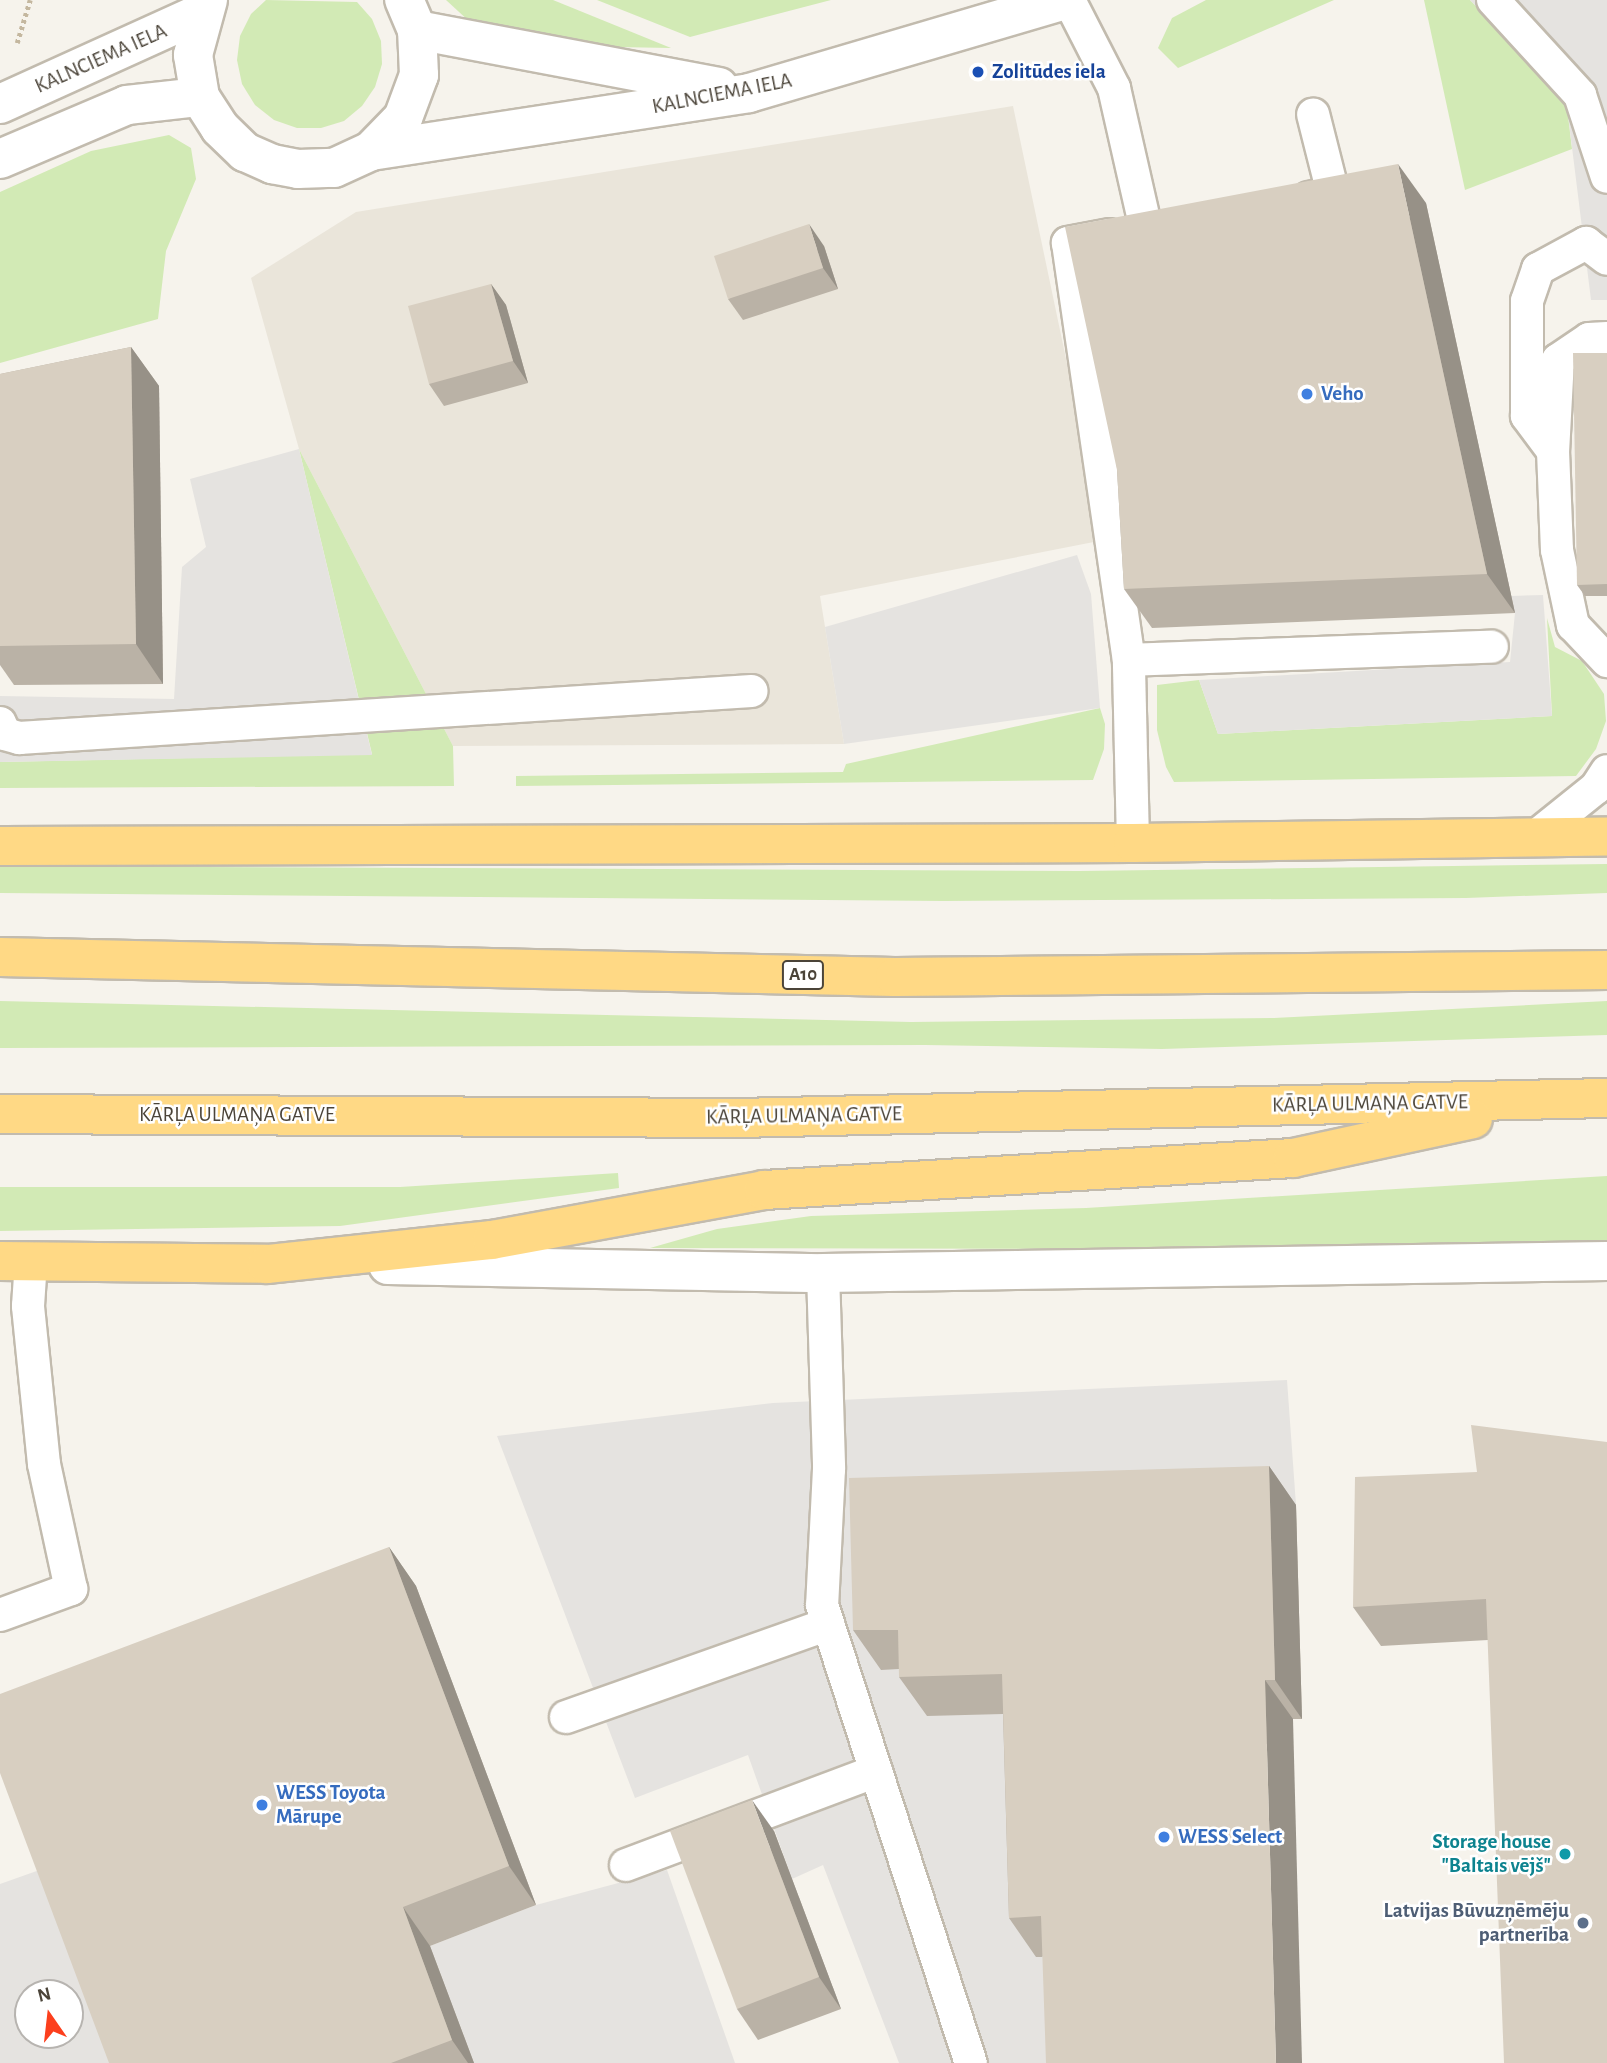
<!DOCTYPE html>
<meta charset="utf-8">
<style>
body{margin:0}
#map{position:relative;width:1607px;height:2063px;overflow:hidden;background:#f6f3ec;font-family:"Alegreya Sans",sans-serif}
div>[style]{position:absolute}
.residential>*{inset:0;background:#eae5da}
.green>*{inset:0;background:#d2eab5}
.parking>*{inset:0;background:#e5e3e0}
.path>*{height:4.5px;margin-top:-2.25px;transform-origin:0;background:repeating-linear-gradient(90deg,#c4b79f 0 3.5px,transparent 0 7px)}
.roads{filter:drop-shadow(2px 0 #c2bbae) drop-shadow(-2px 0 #c2bbae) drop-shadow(0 2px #c2bbae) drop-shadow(0 -2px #c2bbae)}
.service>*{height:32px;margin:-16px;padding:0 16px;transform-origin:16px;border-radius:16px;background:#fff}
.minor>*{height:38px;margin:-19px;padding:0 19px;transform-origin:19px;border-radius:19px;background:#fff}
.tertiary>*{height:38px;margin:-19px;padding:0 19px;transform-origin:19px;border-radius:19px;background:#fff}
.trunk>*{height:38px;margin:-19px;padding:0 19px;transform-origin:19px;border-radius:19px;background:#ffd985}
.wall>*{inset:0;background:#bab2a6}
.shaded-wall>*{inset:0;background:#979187}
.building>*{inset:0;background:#d8cfc1}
.dots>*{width:19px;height:19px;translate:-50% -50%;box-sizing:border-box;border:4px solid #fff;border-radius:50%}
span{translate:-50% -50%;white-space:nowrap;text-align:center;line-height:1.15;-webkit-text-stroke:5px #fff;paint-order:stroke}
.shield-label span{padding:2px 5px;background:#fff;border:2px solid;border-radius:5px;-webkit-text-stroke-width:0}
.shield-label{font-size:19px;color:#4b4439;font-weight:700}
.street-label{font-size:21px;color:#4b4439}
.transit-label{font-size:21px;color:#164399;font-weight:700}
.left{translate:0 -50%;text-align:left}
.shop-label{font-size:21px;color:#366cbe;font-weight:700}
.culture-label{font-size:21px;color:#0d838f;font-weight:700}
.right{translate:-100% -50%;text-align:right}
.service-label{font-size:21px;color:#4e5e75;font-weight:700}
.north{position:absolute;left:14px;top:1979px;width:70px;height:70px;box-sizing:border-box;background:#fff;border:2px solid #b7b4b0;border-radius:50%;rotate:346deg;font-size:19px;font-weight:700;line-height:28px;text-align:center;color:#4b4439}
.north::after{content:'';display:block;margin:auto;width:24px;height:32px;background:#fc3f1d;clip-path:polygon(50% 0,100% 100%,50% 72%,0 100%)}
</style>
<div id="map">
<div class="residential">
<i style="clip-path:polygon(1013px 106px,1104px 540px,820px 596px,844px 744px,453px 746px,299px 449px,251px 278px,356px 212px)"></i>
</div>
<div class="green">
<i style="clip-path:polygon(266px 0,357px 2px,372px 19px,381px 41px,382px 64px,375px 87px,362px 106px,344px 121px,321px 128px,297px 128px,274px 120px,255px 105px,242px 84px,237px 60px,240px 36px,251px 14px)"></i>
<i style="clip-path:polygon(446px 0,553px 0,671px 48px,561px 46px,471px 23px)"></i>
<i style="clip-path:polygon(597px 0,831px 0,690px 37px)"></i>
<i style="clip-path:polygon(1206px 0,1334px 0,1178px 68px,1158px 48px,1172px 18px)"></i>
<i style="clip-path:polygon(1424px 0,1470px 0,1566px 99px,1572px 149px,1465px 190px)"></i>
<i style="clip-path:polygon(169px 135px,191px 148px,196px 179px,166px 251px,158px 319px,0 363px,0 192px,91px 151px)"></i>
<i style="clip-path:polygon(299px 449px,453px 746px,454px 786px,0 788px,0 762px,372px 754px)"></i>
<i style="clip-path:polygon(1547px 618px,1555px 647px,1582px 661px,1604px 694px,1606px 721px,1596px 749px,1576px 776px,1174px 782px,1166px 767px,1157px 730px,1157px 685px,1199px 680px,1218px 734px,1552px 716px)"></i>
<i style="clip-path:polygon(1100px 708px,1105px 724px,1104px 749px,1093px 780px,516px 786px,516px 776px,843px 772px,846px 764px)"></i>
<i style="clip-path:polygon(1607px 864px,1607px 893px,1466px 898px,944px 901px,0 893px,0 866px,1079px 871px)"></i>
<i style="clip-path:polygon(0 1001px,911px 1022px,1274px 1018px,1607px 1001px,1607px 1035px,1162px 1049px,925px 1045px,0 1048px)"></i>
<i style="clip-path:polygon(618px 1173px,619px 1188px,340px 1226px,0 1231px,0 1187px,400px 1187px)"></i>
<i style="clip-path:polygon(1607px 1176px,1607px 1240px,1153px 1249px,650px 1248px,717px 1229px,811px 1216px,1086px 1208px)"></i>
</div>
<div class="parking">
<i style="clip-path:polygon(1470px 0,1607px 0,1607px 300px,1591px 300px,1566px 99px)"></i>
<i style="clip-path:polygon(299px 449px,372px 755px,0 762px,0 696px,174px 699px,182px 567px,206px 547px,190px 479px)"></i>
<i style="clip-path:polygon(1077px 555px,1091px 594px,1100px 708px,844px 744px,825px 627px)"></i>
<i style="clip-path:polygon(1543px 595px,1552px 716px,1218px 734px,1199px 680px,1510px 662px,1515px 613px,1511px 596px)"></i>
<i style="clip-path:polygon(1287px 1380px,1296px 1505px,877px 1517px,925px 1669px,1030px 1713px,1036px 1956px,1069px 1956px,1072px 2063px,899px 2063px,823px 1865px,792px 1879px,748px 1755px,635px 1798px,497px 1436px,773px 1403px)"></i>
<i style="clip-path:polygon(evenodd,48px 1867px,122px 2063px,0 2063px,0 1884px,48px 1867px,28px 1993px,70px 1993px,70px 2035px,28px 2035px,28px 1993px)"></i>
<i style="clip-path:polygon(667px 1870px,735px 2063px,474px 2063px,430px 1946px,536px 1905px)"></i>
</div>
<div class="path">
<i style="left:17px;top:43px;width:45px;rotate:-73.2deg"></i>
</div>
<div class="roads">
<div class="service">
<i style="left:1069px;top:0;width:99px;rotate:62.9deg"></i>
<i style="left:1114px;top:88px;width:145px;rotate:77.2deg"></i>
<i style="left:1493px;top:0;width:129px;rotate:47.5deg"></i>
<i style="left:1580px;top:95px;width:86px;rotate:71.8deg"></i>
<i style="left:1309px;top:198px;width:25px;rotate:-12deg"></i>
<i style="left:1333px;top:193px;width:81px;rotate:-104.2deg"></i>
<i style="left:1110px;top:235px;width:43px;rotate:169.2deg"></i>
<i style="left:1068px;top:243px;width:421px;rotate:81.7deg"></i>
<i style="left:1607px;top:338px;width:18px;rotate:177deg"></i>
<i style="left:1589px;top:339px;width:37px;rotate:146deg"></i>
<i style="left:1558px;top:360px;width:91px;rotate:93.1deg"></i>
<i style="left:1553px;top:451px;width:99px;rotate:87.7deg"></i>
<i style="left:1557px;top:550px;width:77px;rotate:78deg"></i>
<i style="left:1573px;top:625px;width:50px;rotate:46.6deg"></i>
<i style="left:1553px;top:451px;width:44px;rotate:-126.6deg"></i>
<i style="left:1527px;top:416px;width:115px;rotate:-90deg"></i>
<i style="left:1527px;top:301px;width:34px;rotate:-71deg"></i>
<i style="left:1538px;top:269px;width:55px;rotate:-28.4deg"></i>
<i style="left:1586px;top:243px;width:26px;rotate:37deg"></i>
<i style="left:0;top:723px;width:12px;rotate:66deg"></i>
<i style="left:5px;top:734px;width:15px;rotate:16deg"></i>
<i style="left:19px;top:738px;width:734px;rotate:-3.67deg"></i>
<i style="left:1531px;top:840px;width:83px;rotate:-38.7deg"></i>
<i style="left:1596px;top:788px;width:20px;rotate:-57deg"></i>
<i style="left:1133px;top:843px;width:183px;rotate:-91.3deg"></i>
<i style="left:1129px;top:660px;width:363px;rotate:-2.1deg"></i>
<i style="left:823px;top:1273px;width:196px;rotate:88.2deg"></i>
<i style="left:829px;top:1469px;width:136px;rotate:92.9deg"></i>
<i style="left:822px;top:1605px;width:482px;rotate:72deg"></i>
<i style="left:0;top:1615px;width:76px;rotate:-20.1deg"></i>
<i style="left:71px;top:1589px;width:128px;rotate:-102.2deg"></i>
<i style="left:44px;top:1464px;width:159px;rotate:-95.8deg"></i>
<i style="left:28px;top:1306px;width:45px;rotate:-86.2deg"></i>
<i style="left:566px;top:1717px;width:278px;rotate:-19.5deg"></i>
<i style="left:626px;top:1865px;width:267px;rotate:-20.6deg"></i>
</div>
<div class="minor">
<i style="left:388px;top:1265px;width:435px;rotate:1.1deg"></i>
<i style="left:823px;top:1273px;width:784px;rotate:-0.88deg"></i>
</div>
<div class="tertiary">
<i style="left:208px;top:0;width:57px;rotate:105.3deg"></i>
<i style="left:193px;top:55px;width:43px;rotate:80.5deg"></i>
<i style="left:200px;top:97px;width:37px;rotate:57deg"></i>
<i style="left:220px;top:128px;width:35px;rotate:44deg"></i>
<i style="left:245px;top:152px;width:30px;rotate:24deg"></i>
<i style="left:272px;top:164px;width:26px;rotate:11deg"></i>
<i style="left:298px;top:169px;width:36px;rotate:-2deg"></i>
<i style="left:334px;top:168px;width:41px;rotate:-24.7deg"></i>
<i style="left:371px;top:151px;width:46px;rotate:-45.9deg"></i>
<i style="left:403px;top:118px;width:46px;rotate:-69.6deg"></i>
<i style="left:419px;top:75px;width:45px;rotate:-92.5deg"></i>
<i style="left:417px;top:30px;width:33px;rotate:-113deg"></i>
<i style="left:417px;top:30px;width:307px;rotate:10.7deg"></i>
<i style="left:0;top:104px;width:221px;rotate:-24.4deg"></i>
<i style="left:371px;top:151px;width:382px;rotate:-8.7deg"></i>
<i style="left:749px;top:93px;width:329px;rotate:-16.4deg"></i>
<i style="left:0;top:159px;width:138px;rotate:-23deg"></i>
<i style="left:127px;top:105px;width:73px;rotate:-6.3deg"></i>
</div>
<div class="trunk">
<i style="left:0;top:846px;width:1133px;rotate:-0.15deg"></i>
<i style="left:1133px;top:843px;width:474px;rotate:-0.8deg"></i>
<i style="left:0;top:957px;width:895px;rotate:1.28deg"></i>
<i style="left:895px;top:977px;width:712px;rotate:-0.56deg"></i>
<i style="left:0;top:1114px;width:738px;rotate:0.31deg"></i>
<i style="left:738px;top:1118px;width:869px;rotate:-1.32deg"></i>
<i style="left:0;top:1261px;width:267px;rotate:0.6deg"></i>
<i style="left:267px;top:1264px;width:226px;rotate:-6.1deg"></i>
<i style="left:492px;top:1240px;width:277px;rotate:-10.4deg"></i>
<i style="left:764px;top:1190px;width:530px;rotate:-3.46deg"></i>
<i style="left:1293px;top:1158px;width:184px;rotate:-12.2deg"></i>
</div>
</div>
<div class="wall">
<i style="clip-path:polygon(1426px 203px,1515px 613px,1152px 628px,1124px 589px,1117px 470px)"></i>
<i style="clip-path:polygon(824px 246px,838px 289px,743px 320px,728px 299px)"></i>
<i style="clip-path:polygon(491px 284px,506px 305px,528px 383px,444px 406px,429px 384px)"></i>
<i style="clip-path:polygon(131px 347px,159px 386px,163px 684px,14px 685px,0 665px,0 374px)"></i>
<i style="clip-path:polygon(1607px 353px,1607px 596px,1585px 596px,1577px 585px)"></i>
<i style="clip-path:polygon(1607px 1442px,1488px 1640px,1381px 1646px,1353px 1607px)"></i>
<i style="clip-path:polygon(1269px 1466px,1296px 1505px,1302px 1719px,1293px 1719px,1042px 1957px,1036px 1957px,1009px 1918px,1003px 1714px,927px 1716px,899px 1677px,899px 1669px,881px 1670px,853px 1630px)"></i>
<i style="clip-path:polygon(389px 1547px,416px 1586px,536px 1905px,430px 1946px,474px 2063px,109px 2063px)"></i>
<i style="clip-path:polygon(774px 1831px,841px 2009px,758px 2040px,737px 2009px)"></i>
</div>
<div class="shaded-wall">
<i style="clip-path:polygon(1398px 164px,1426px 203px,1515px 613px,1487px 574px)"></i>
<i style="clip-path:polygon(809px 224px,824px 246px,838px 289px,823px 268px)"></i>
<i style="clip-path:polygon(491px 284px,506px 305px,528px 383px,513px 361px)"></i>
<i style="clip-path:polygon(131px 347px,159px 386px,163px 684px,136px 644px)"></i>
<i style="clip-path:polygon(1269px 1466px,1296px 1505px,1302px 1719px,1275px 1680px)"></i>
<i style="clip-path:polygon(389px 1547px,416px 1586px,536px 1905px,509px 1866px)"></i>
<i style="clip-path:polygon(1265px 1680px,1293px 1719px,1302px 2063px,1276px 2063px)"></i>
<i style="clip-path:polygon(752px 1800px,774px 1831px,841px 2009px,819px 1977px)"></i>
<i style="clip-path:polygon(403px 1907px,430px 1946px,474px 2063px,468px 2063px,452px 2040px)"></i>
</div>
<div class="building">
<i style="clip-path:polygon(1398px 164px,1487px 574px,1124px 589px,1117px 470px,1065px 227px)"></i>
<i style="clip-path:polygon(809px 224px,823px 268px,728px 299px,714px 256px)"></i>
<i style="clip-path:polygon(491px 284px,513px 361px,429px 384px,408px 306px)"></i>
<i style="clip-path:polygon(131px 347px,136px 644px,0 646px,0 374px)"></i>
<i style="clip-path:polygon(1573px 353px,1607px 353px,1607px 584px,1577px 585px)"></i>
<i style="clip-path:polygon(1471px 1425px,1607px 1442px,1607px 2063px,1504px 2063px,1486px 1599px,1353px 1607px,1355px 1477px,1477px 1472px)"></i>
<i style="clip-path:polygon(1269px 1466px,1275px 1680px,1265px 1680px,1276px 2063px,1046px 2063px,1041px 1916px,1009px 1918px,1002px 1674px,899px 1677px,898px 1630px,853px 1630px,849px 1478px)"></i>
<i style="clip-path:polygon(389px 1547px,509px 1866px,403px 1907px,452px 2040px,391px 2063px,109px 2063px,0 1773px,0 1694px)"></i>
<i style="clip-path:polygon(752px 1800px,819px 1977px,737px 2009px,670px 1831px)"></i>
</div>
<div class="dots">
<i style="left:978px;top:72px;background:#1a4fb4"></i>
<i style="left:1307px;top:394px;background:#3f7fe0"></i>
<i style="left:262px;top:1805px;background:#3f7fe0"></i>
<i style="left:1164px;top:1837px;background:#3f7fe0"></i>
<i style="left:1565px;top:1854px;background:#0f9aa8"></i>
<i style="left:1583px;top:1923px;background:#5c6f8a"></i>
</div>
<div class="shield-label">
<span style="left:803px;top:975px">A10</span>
</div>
<div class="street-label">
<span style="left:101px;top:59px;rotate:-24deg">KALNCIEMA IELA</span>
<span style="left:722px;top:94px;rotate:-11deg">KALNCIEMA IELA</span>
<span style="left:1370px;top:1104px;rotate:-1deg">KĀRĻA ULMAŅA GATVE</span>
<span style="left:237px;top:1115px">KĀRĻA ULMAŅA GATVE</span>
<span style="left:804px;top:1116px;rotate:-1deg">KĀRĻA ULMAŅA GATVE</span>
</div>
<div class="transit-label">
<span class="left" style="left:992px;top:72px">Zolitūdes iela</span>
</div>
<div class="shop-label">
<span class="left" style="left:1321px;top:394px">Veho</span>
<span class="left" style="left:276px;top:1805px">WESS Toyota<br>Mārupe</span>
<span class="left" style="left:1178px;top:1837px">WESS Select</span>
</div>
<div class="culture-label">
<span class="right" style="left:1551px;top:1854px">Storage house<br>"Baltais vējš"</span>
</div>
<div class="service-label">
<span class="right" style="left:1569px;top:1923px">Latvijas Būvuzņēmēju<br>partnerība</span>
</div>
<div class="north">N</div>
</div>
